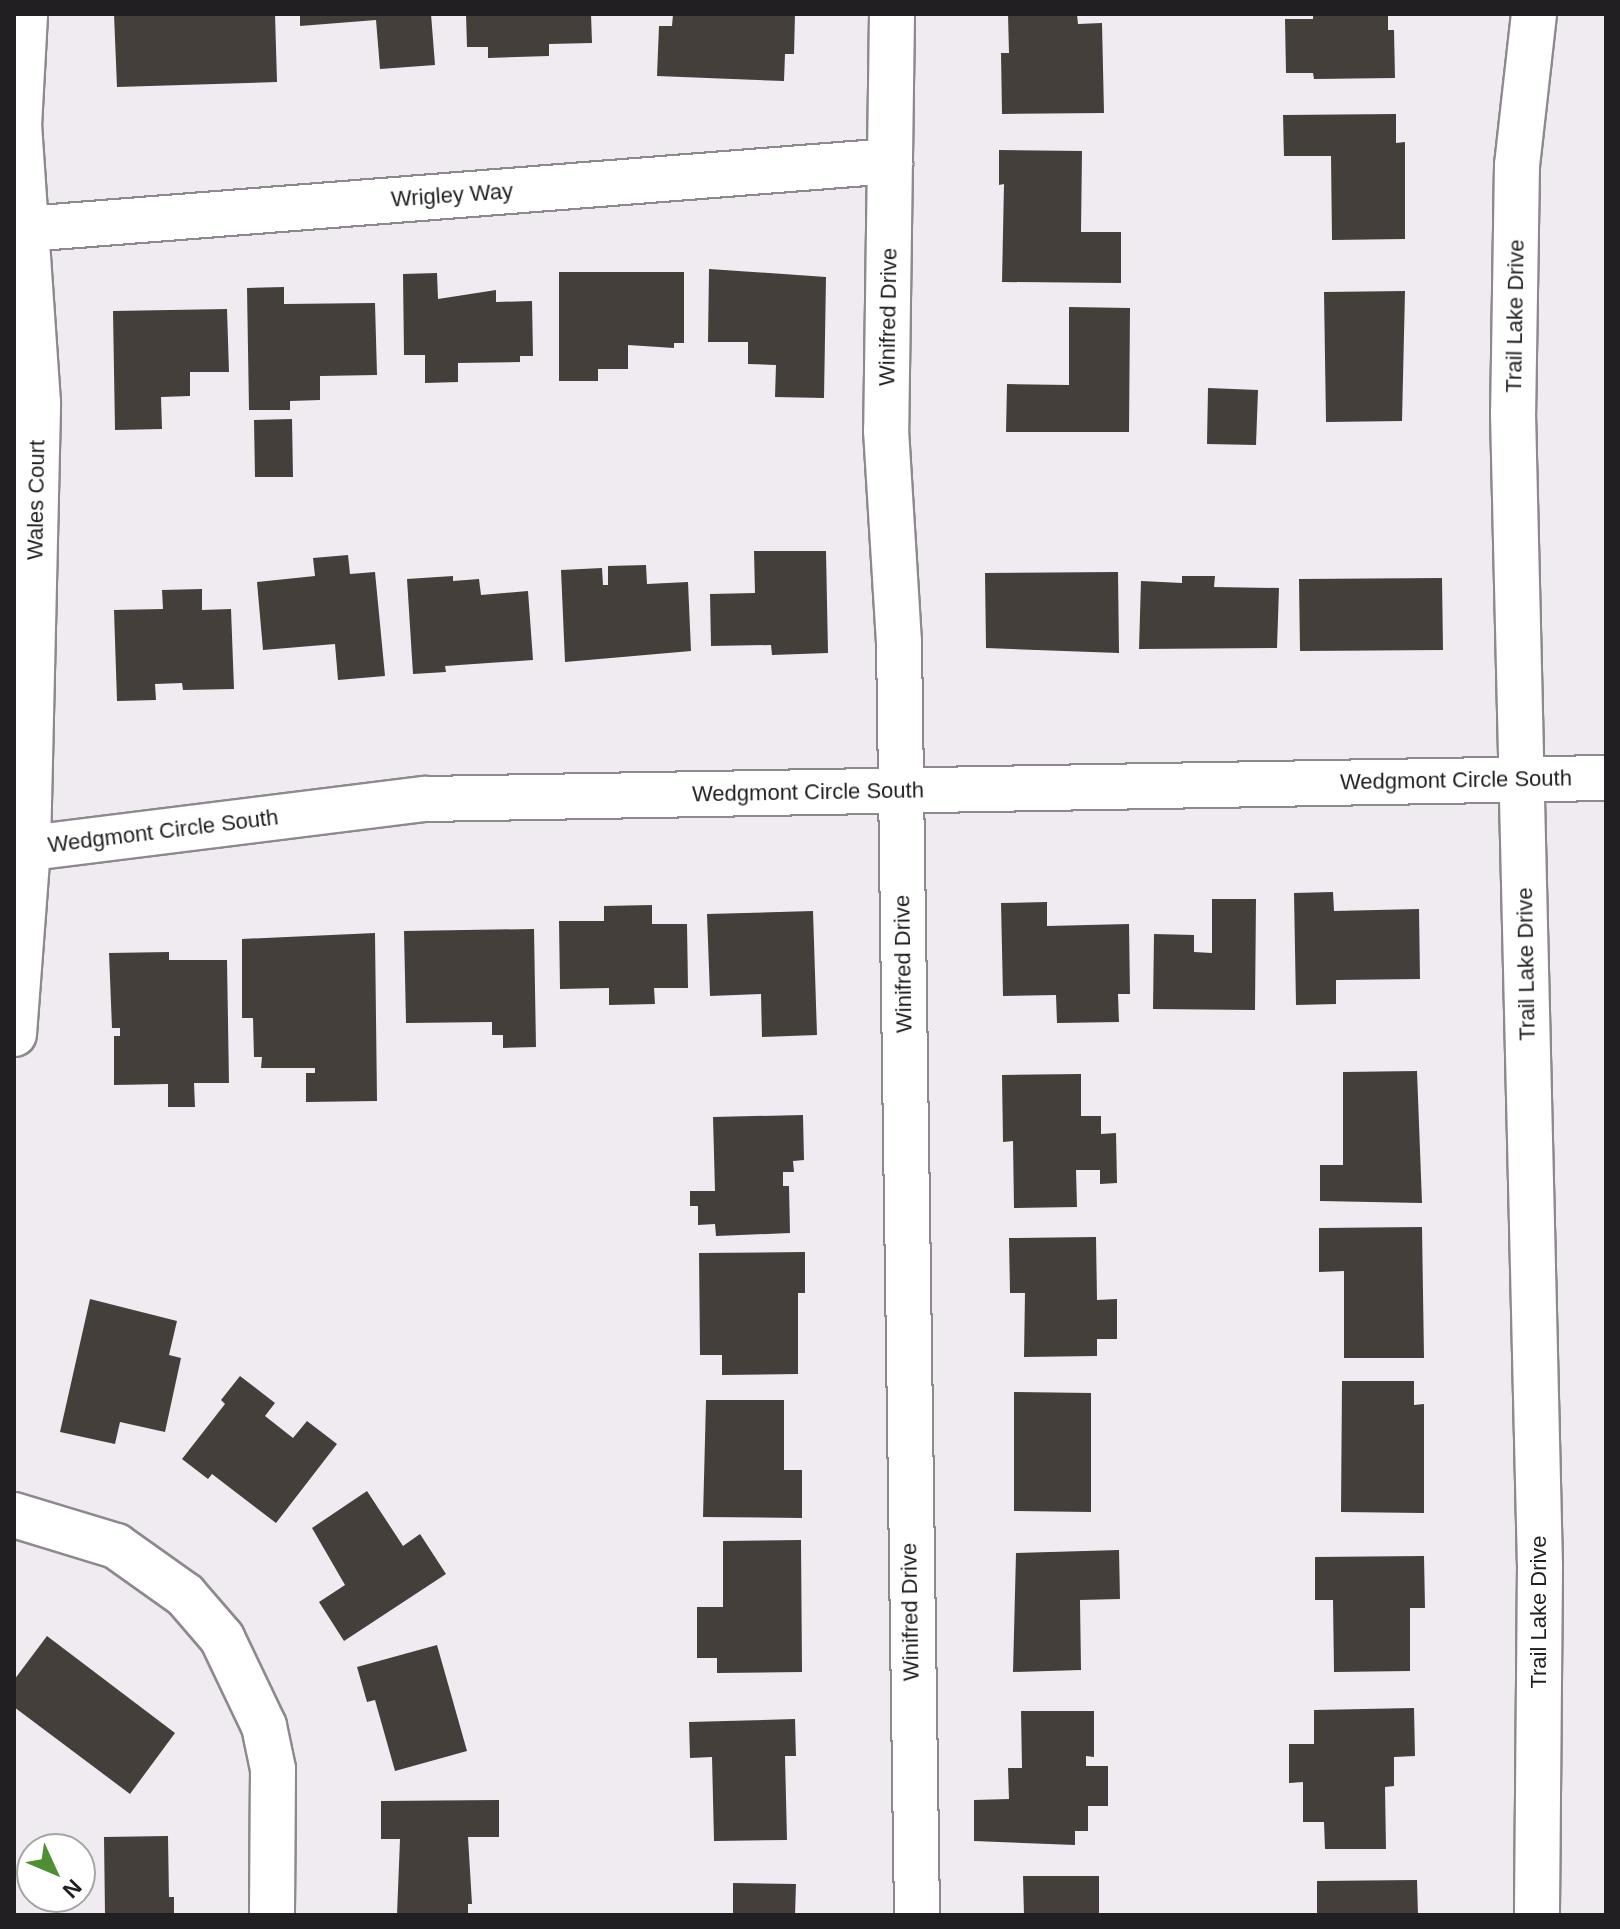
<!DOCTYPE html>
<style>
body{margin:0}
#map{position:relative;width:1620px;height:1929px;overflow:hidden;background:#f0ebf0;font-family:Arial,sans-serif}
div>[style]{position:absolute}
.building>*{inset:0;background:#443f3b}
.roads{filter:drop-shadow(2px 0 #8d898e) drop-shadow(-2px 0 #8d898e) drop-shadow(0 2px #8d898e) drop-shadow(0 -2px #8d898e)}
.street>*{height:44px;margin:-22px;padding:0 22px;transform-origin:22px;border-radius:22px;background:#fff}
.secondary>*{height:44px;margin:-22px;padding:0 22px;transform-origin:22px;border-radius:22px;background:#fff}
span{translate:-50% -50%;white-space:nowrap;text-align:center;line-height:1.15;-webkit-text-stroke:8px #fff;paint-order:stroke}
.street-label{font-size:22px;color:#211f21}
.frame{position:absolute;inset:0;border:16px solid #211f21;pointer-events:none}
.north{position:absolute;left:16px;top:1833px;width:80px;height:80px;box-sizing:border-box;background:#fff;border:2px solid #a6a5a6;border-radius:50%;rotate:134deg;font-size:22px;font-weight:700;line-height:32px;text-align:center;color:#211f21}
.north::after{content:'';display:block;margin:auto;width:28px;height:36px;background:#4f8f31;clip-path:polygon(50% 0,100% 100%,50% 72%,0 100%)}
</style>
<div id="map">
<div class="building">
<i style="clip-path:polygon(114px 14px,275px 14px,277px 82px,117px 87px)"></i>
<i style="clip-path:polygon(300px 14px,431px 14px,435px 65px,380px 69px,376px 20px,300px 26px)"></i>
<i style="clip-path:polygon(466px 14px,591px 14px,592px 43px,549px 44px,549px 56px,488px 58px,488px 47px,467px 47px)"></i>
<i style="clip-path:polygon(673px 14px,795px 14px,794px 54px,785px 54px,784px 81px,657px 76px,659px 26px,672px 26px)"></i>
<i style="clip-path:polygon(1008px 14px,1077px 14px,1078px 24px,1102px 23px,1104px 113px,1002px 114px,1001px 53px,1009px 53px)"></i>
<i style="clip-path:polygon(1313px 14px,1388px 14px,1388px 30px,1394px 30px,1395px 78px,1314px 79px,1313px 73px,1286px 73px,1285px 19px,1313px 19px)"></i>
<i style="clip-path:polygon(1396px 114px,1396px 143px,1405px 142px,1405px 239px,1332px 240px,1331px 156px,1284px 156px,1283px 115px)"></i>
<i style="clip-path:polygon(999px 150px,1082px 151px,1081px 232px,1121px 232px,1121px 283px,1002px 282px,1004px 184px,999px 185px)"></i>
<i style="clip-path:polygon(709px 269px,826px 277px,824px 398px,775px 397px,776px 365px,748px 364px,748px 342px,708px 342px)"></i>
<i style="clip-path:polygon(559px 272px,684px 272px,684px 343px,674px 343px,674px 348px,628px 345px,628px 369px,598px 369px,598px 381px,559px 381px)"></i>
<i style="clip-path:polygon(437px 273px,438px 299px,496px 290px,496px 302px,532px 301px,533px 356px,520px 356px,520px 362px,458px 363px,458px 382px,425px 383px,425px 355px,404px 355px,403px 274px)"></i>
<i style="clip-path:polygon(284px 287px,284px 304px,375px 303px,377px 375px,320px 376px,320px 400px,290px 401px,290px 410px,249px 410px,247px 288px)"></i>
<i style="clip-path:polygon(1405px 291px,1402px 421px,1326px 422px,1324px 292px)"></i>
<i style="clip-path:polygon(1069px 307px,1130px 308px,1129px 432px,1006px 432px,1007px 384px,1069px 385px)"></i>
<i style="clip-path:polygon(227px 309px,229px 372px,190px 372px,190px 396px,161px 397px,162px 429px,115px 430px,113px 311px)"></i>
<i style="clip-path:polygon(1208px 388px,1258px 390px,1256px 445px,1207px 444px)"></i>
<i style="clip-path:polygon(292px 419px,293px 477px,255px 477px,254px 420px)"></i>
<i style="clip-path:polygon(754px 551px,826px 551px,828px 653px,772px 655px,771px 645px,711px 646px,710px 594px,755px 593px)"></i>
<i style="clip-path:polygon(348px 555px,350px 574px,375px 572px,385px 676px,338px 680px,335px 644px,263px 650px,257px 582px,315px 576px,313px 558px)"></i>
<i style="clip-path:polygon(646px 565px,647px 584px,688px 582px,691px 651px,565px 662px,561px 570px,602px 568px,603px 585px,608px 585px,608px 566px)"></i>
<i style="clip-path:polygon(1118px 572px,1119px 653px,986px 648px,985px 573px)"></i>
<i style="clip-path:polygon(453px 576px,453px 581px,479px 579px,481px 595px,528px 591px,533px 660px,445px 666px,446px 672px,413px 674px,407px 579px)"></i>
<i style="clip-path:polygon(1182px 576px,1215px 576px,1214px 587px,1279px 588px,1277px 648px,1139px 649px,1141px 581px,1182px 583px)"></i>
<i style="clip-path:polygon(1442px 578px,1443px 650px,1300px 651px,1299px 579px)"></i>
<i style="clip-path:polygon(202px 589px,202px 610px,231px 609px,234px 689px,183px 690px,182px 683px,155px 684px,156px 700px,117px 701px,114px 610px,163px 609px,162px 590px)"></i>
<i style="clip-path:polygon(1333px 892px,1334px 911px,1419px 909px,1420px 979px,1336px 980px,1336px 1004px,1296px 1005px,1294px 893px)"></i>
<i style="clip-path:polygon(1212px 899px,1256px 899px,1255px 1010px,1153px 1009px,1154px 934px,1194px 935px,1194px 952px,1212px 953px)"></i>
<i style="clip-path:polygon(1047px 902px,1047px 926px,1129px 924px,1130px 994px,1118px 994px,1119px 1022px,1057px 1023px,1056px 995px,1003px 996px,1001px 903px)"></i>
<i style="clip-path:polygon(652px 905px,652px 924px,687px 924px,688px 988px,654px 988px,655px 1004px,609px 1005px,609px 988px,560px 989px,559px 921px,604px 921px,604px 906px)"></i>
<i style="clip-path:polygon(813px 911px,817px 1035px,762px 1037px,761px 994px,710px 996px,707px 914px)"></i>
<i style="clip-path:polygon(534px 929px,536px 1047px,503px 1048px,503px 1035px,492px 1035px,492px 1022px,406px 1023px,404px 931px)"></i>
<i style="clip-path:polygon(375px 933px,377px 1101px,306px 1102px,306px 1073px,315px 1073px,315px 1068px,261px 1068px,262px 1057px,254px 1057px,253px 1018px,242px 1018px,242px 939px)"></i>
<i style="clip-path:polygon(169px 952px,169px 960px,227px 960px,229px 1083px,194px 1083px,195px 1107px,168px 1107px,168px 1084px,114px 1085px,114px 1036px,120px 1036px,120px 1028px,112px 1028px,109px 953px)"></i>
<i style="clip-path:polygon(1417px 1071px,1422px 1203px,1320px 1201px,1320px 1165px,1343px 1165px,1343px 1072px)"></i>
<i style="clip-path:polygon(1081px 1074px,1081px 1116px,1101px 1116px,1101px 1134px,1116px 1133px,1117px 1183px,1100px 1184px,1100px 1170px,1076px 1170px,1077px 1207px,1014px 1208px,1013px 1141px,1003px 1142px,1002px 1075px)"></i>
<i style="clip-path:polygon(803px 1115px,804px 1160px,793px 1161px,794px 1172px,783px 1172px,783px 1186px,789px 1186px,790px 1233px,716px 1236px,715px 1224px,698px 1225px,698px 1206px,690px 1206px,690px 1191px,715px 1191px,713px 1117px)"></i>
<i style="clip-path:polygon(1422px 1227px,1424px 1358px,1344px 1358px,1344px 1271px,1319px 1272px,1319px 1228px)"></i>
<i style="clip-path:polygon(1096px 1237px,1097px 1300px,1117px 1299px,1117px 1339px,1097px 1339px,1097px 1356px,1024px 1357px,1025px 1293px,1010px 1293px,1009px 1238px)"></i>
<i style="clip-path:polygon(805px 1252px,805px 1293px,798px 1293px,798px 1374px,722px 1375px,722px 1355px,700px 1355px,699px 1253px)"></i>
<i style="clip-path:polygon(90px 1299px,177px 1321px,169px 1355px,181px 1358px,165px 1432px,120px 1422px,115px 1444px,60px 1432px)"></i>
<i style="clip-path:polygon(240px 1376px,275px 1403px,265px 1416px,293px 1438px,307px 1421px,337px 1444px,276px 1523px,212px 1474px,208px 1479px,182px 1459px,225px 1404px,221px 1400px)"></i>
<i style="clip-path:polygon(1342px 1381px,1414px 1381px,1414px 1405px,1424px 1404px,1424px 1513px,1341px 1512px)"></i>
<i style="clip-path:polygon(1014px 1392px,1091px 1393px,1091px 1512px,1014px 1511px)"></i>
<i style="clip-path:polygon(706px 1400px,784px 1400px,784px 1470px,802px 1470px,802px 1518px,703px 1517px)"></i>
<i style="clip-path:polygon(367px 1491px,403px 1546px,420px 1534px,446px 1574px,344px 1641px,319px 1602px,345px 1585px,312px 1528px)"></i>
<i style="clip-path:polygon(801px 1540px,802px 1672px,717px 1673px,717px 1658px,697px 1658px,697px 1607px,723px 1607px,723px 1541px)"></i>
<i style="clip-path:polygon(1119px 1550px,1120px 1599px,1080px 1600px,1081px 1670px,1013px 1672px,1016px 1553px)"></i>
<i style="clip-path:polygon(1424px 1556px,1425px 1608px,1410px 1608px,1410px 1671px,1334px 1672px,1333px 1600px,1315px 1600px,1315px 1557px)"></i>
<i style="clip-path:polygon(47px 1636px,175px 1733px,130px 1794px,14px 1707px,14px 1680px)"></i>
<i style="clip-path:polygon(437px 1645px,467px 1751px,395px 1771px,375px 1700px,367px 1702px,357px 1667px)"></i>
<i style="clip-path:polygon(1414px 1708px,1415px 1756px,1394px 1757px,1394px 1786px,1385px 1787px,1386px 1849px,1325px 1849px,1324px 1822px,1303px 1822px,1303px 1782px,1289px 1783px,1289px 1744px,1314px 1744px,1314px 1710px)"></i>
<i style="clip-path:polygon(1021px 1711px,1094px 1711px,1094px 1757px,1086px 1756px,1086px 1766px,1108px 1766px,1108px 1806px,1088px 1806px,1088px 1831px,1075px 1831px,1075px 1845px,974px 1841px,974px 1800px,1009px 1799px,1008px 1768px,1022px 1768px)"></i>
<i style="clip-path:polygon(795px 1719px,796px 1756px,785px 1756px,787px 1840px,714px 1841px,712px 1757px,690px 1758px,689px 1722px)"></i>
<i style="clip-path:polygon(499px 1800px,499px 1837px,468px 1837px,472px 1904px,468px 1904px,468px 1915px,397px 1915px,400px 1839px,381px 1839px,381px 1801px)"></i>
<i style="clip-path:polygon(168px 1836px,169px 1897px,174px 1897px,174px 1915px,105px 1915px,104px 1837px)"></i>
<i style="clip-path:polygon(1023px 1876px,1099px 1876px,1099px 1915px,1024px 1915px)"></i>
<i style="clip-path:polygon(1417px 1880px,1418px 1915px,1317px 1915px,1317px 1881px)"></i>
<i style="clip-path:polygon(733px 1883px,796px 1884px,795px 1915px,733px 1915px)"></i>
</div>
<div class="roads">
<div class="street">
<i style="left:892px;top:14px;width:416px;rotate:90.8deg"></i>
<i style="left:886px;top:430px;width:212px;rotate:86.5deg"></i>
<i style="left:899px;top:642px;width:1273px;rotate:89.19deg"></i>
<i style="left:14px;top:230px;width:879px;rotate:-4.5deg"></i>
<i style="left:14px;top:1034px;width:187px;rotate:-85.7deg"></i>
<i style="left:28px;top:848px;width:445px;rotate:-88.7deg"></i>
<i style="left:38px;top:403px;width:278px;rotate:-93.9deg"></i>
<i style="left:19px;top:126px;width:112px;rotate:-86.9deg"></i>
<i style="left:14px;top:1515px;width:107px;rotate:16.9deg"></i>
<i style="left:116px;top:1546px;width:85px;rotate:35.4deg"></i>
<i style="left:185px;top:1595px;width:57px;rotate:49.3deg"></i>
<i style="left:222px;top:1638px;width:98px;rotate:64.5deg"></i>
<i style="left:264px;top:1726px;width:44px;rotate:78.2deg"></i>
<i style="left:273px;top:1769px;width:146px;rotate:90.4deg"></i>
</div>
<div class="secondary">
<i style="left:1534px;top:14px;width:152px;rotate:96.4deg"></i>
<i style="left:1517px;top:165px;width:248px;rotate:90.9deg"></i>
<i style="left:1513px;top:413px;width:1153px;rotate:88.66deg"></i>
<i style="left:1540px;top:1566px;width:349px;rotate:90.5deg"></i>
<i style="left:14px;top:850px;width:414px;rotate:-7.1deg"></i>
<i style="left:425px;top:799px;width:1181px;rotate:-1.02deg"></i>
</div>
</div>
<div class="street-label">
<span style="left:452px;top:195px;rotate:-4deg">Wrigley Way</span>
<span style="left:1515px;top:316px;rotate:-89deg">Trail Lake Drive</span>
<span style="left:888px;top:317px;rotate:-89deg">Winifred Drive</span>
<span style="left:36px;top:500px;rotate:-89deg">Wales Court</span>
<span style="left:1456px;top:780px;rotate:-1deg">Wedgmont Circle South</span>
<span style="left:808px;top:792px;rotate:-1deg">Wedgmont Circle South</span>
<span style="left:163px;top:831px;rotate:-7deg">Wedgmont Circle South</span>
<span style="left:903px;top:964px;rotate:-91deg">Winifred Drive</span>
<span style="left:1526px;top:964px;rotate:-91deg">Trail Lake Drive</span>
<span style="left:910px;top:1612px;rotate:-91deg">Winifred Drive</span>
<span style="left:1539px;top:1612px;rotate:-90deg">Trail Lake Drive</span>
</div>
<div class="frame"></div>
<div class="north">N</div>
</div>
